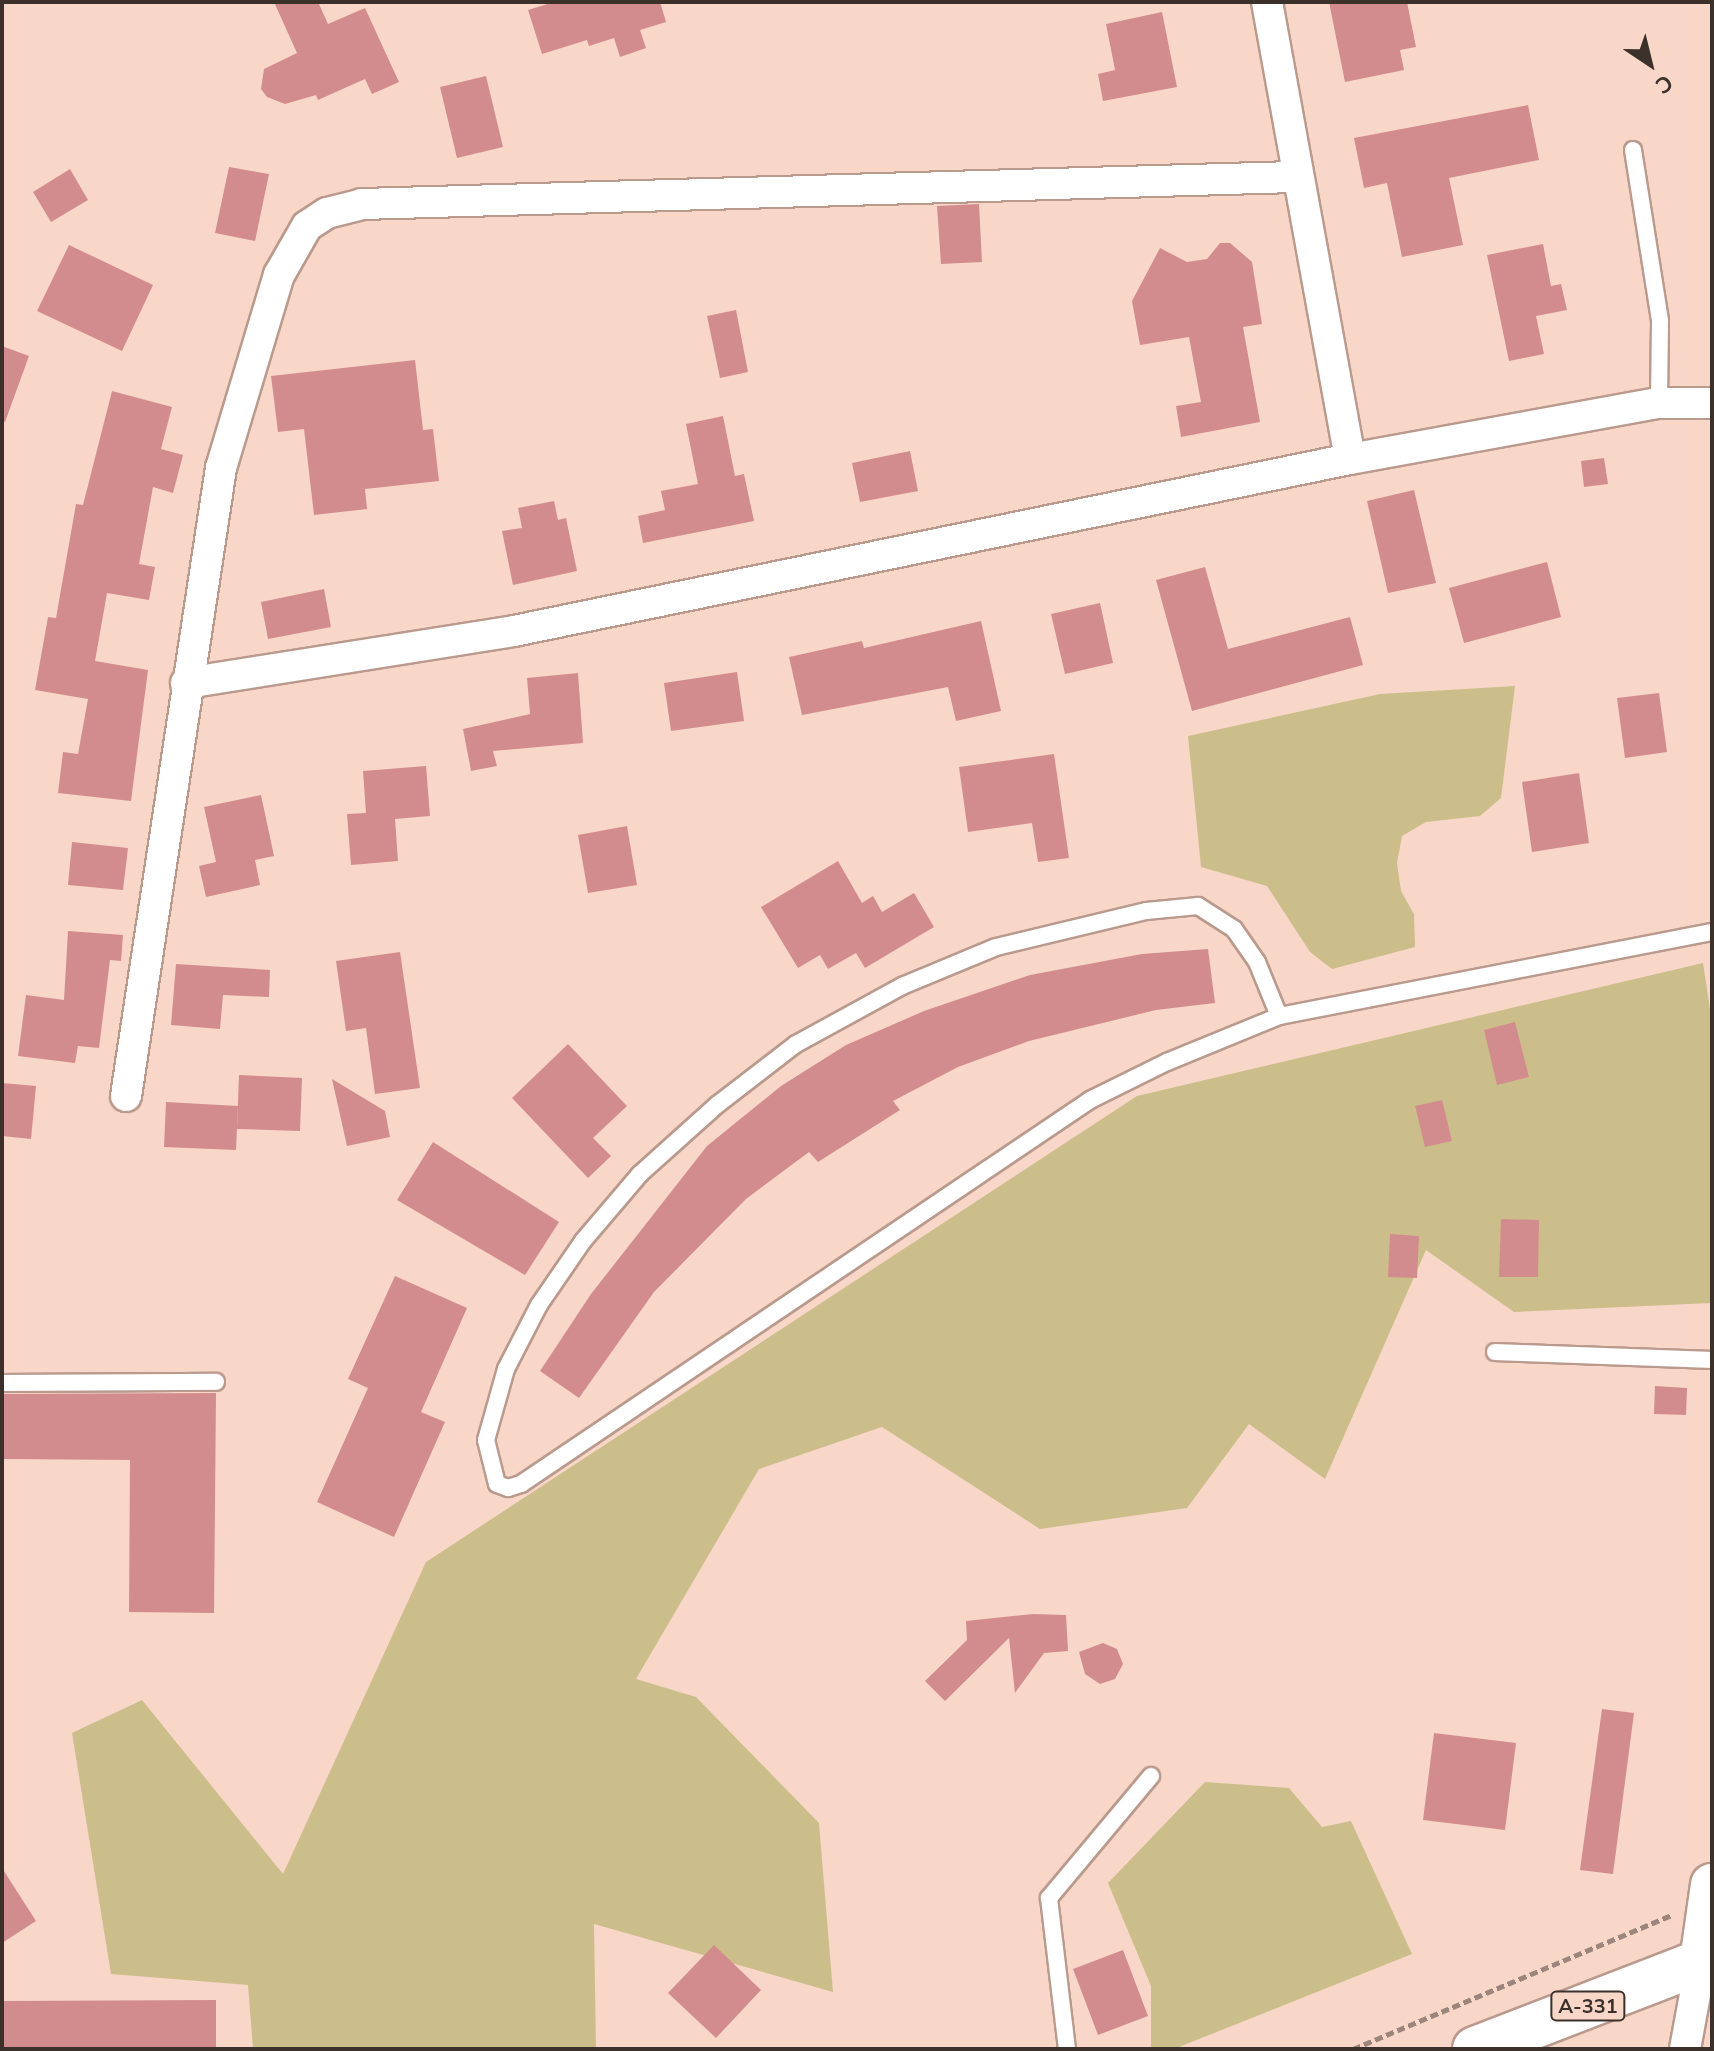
<!DOCTYPE html>
<meta charset="utf-8">
<style>
body{margin:0}
#map{position:relative;width:1714px;height:2051px;overflow:hidden;background:#f8d7c9;font-family:"Nunito Sans",sans-serif}
div>[style]{position:absolute}
.green>*{inset:0;background:#ccbe8a}
.building>*{inset:0;background:#d38c8d}
.path>*{height:5px;margin-top:-2.5px;transform-origin:0;background:repeating-linear-gradient(90deg,#9c857b 0 8px,transparent 0 12px)}
.roads{filter:drop-shadow(2px 0 #b99a8d) drop-shadow(-2px 0 #b99a8d) drop-shadow(0 2px #b99a8d) drop-shadow(0 -2px #b99a8d)}
.service>*{height:16px;margin:-8px;padding:0 8px;transform-origin:8px;border-radius:8px;background:#fff}
.minor>*{height:30px;margin:-15px;padding:0 15px;transform-origin:15px;border-radius:15px;background:#fff}
.secondary>*{height:42px;margin:-21px;padding:0 21px;transform-origin:21px;border-radius:21px;background:#fff}
.primary>*{height:44px;margin:-22px;padding:0 22px;transform-origin:22px;border-radius:22px;background:#fff}
.trunk>*{height:44px;margin:-22px;padding:0 22px;transform-origin:22px;border-radius:22px;background:#fff}
span{translate:-50% -50%;white-space:nowrap;text-align:center;line-height:1.15;-webkit-text-stroke:8px #f8d7c9;paint-order:stroke}
.shield-label span{padding:2px 6px;background:#f8d7c9;border:2px solid;border-radius:6px;-webkit-text-stroke-width:0}
.shield-label{font-size:20px;color:#3c302a;font-weight:700}
.frame{position:absolute;inset:0;border:4px solid #3c302a;pointer-events:none}
.north{position:absolute;left:1610px;top:24px;width:80px;height:80px;-webkit-text-stroke:6px #f8d7c9;paint-order:stroke;rotate:145deg;font-size:22px;font-weight:700;line-height:32px;text-align:center;color:#3c302a}
.north::after{content:'';display:block;margin:auto;width:28px;height:36px;background:#3c302a;clip-path:polygon(50% 0,100% 100%,50% 72%,0 100%)}
</style>
<div id="map">
<div class="green">
<i style="clip-path:polygon(1515px 686px,1501px 798px,1480px 816px,1426px 822px,1402px 836px,1397px 863px,1401px 891px,1414px 914px,1415px 947px,1332px 969px,1310px 952px,1267px 886px,1201px 867px,1188px 736px,1380px 694px)"></i>
<i style="clip-path:polygon(1703px 963px,1712px 1022px,1712px 1303px,1514px 1312px,1426px 1250px,1325px 1479px,1249px 1424px,1187px 1508px,1040px 1529px,882px 1427px,759px 1469px,636px 1679px,696px 1697px,819px 1823px,833px 1992px,594px 1924px,596px 2049px,253px 2049px,248px 1985px,111px 1974px,72px 1733px,142px 1700px,283px 1874px,426px 1562px,1137px 1096px)"></i>
<i style="clip-path:polygon(1205px 1782px,1289px 1788px,1322px 1827px,1351px 1821px,1412px 1954px,1174px 2049px,1151px 2049px,1151px 1986px,1108px 1883px)"></i>
</div>
<div class="building">
<i style="clip-path:polygon(274px 2px,318px 2px,328px 24px,365px 8px,399px 82px,372px 94px,365px 79px,318px 100px,316px 95px,285px 104px,267px 97px,261px 89px,264px 69px,297px 53px)"></i>
<i style="clip-path:polygon(554px 2px,660px 2px,666px 22px,640px 30px,646px 48px,620px 57px,614px 38px,589px 46px,587px 40px,542px 54px,528px 10px)"></i>
<i style="clip-path:polygon(1329px 2px,1407px 2px,1416px 47px,1400px 50px,1404px 70px,1345px 82px)"></i>
<i style="clip-path:polygon(1162px 12px,1177px 87px,1103px 101px,1098px 74px,1115px 70px,1106px 24px)"></i>
<i style="clip-path:polygon(486px 76px,503px 147px,457px 158px,440px 87px)"></i>
<i style="clip-path:polygon(1528px 105px,1539px 160px,1449px 178px,1463px 245px,1402px 257px,1387px 183px,1364px 188px,1354px 138px)"></i>
<i style="clip-path:polygon(229px 167px,269px 174px,255px 241px,215px 233px)"></i>
<i style="clip-path:polygon(70px 169px,88px 200px,51px 222px,33px 192px)"></i>
<i style="clip-path:polygon(979px 204px,982px 262px,941px 264px,937px 206px)"></i>
<i style="clip-path:polygon(1220px 243px,1230px 243px,1252px 262px,1262px 324px,1243px 327px,1260px 422px,1181px 437px,1176px 406px,1201px 402px,1189px 337px,1140px 345px,1132px 301px,1160px 248px,1187px 262px,1207px 259px)"></i>
<i style="clip-path:polygon(1543px 244px,1551px 286px,1561px 284px,1567px 310px,1536px 316px,1544px 354px,1509px 361px,1487px 255px)"></i>
<i style="clip-path:polygon(69px 245px,153px 285px,122px 351px,37px 311px)"></i>
<i style="clip-path:polygon(736px 310px,748px 372px,720px 378px,707px 316px)"></i>
<i style="clip-path:polygon(2px 346px,29px 356px,5px 422px,2px 421px)"></i>
<i style="clip-path:polygon(415px 360px,423px 430px,433px 429px,439px 481px,365px 489px,367px 509px,314px 515px,304px 429px,278px 432px,271px 376px)"></i>
<i style="clip-path:polygon(112px 391px,172px 407px,161px 449px,183px 455px,173px 493px,153px 487px,139px 564px,155px 567px,149px 600px,107px 593px,95px 661px,148px 670px,131px 801px,58px 793px,63px 752px,78px 754px,88px 699px,35px 690px,48px 617px,56px 618px,76px 504px,83px 505px)"></i>
<i style="clip-path:polygon(723px 416px,735px 476px,744px 474px,754px 521px,643px 543px,638px 516px,665px 510px,661px 491px,698px 484px,686px 424px)"></i>
<i style="clip-path:polygon(910px 451px,918px 491px,860px 502px,852px 463px)"></i>
<i style="clip-path:polygon(1604px 458px,1608px 484px,1584px 487px,1581px 461px)"></i>
<i style="clip-path:polygon(1414px 490px,1436px 583px,1388px 593px,1367px 501px)"></i>
<i style="clip-path:polygon(554px 501px,558px 520px,566px 518px,577px 571px,513px 585px,502px 531px,522px 528px,518px 508px)"></i>
<i style="clip-path:polygon(1547px 562px,1561px 617px,1464px 643px,1449px 588px)"></i>
<i style="clip-path:polygon(1205px 567px,1228px 649px,1350px 617px,1363px 665px,1192px 711px,1156px 580px)"></i>
<i style="clip-path:polygon(324px 589px,331px 627px,268px 639px,261px 602px)"></i>
<i style="clip-path:polygon(1100px 603px,1113px 663px,1065px 674px,1051px 614px)"></i>
<i style="clip-path:polygon(981px 621px,1001px 711px,956px 721px,948px 687px,802px 715px,789px 657px,862px 641px,864px 648px)"></i>
<i style="clip-path:polygon(737px 672px,744px 721px,671px 731px,664px 683px)"></i>
<i style="clip-path:polygon(578px 673px,583px 743px,493px 751px,497px 766px,471px 771px,463px 729px,530px 714px,527px 678px)"></i>
<i style="clip-path:polygon(1659px 693px,1667px 752px,1625px 758px,1617px 698px)"></i>
<i style="clip-path:polygon(1054px 754px,1069px 858px,1038px 862px,1032px 823px,968px 832px,959px 767px)"></i>
<i style="clip-path:polygon(426px 766px,430px 816px,395px 819px,398px 861px,351px 865px,347px 814px,366px 813px,363px 771px)"></i>
<i style="clip-path:polygon(1579px 773px,1589px 843px,1532px 852px,1522px 782px)"></i>
<i style="clip-path:polygon(261px 795px,274px 856px,255px 860px,260px 885px,206px 897px,199px 866px,216px 862px,204px 807px)"></i>
<i style="clip-path:polygon(627px 826px,637px 885px,588px 893px,578px 835px)"></i>
<i style="clip-path:polygon(72px 842px,128px 848px,123px 890px,68px 885px)"></i>
<i style="clip-path:polygon(838px 861px,862px 903px,873px 896px,882px 912px,914px 893px,934px 927px,865px 968px,856px 953px,828px 969px,820px 955px,798px 968px,761px 907px)"></i>
<i style="clip-path:polygon(68px 931px,123px 935px,121px 961px,110px 960px,99px 1048px,78px 1046px,75px 1063px,18px 1056px,26px 995px,64px 1000px)"></i>
<i style="clip-path:polygon(1208px 949px,1215px 1003px,1156px 1010px,1029px 1041px,958px 1067px,893px 1101px,900px 1110px,818px 1162px,809px 1152px,746px 1199px,654px 1292px,579px 1398px,540px 1371px,591px 1294px,707px 1146px,781px 1086px,846px 1045px,924px 1011px,1030px 975px,1142px 954px)"></i>
<i style="clip-path:polygon(400px 952px,420px 1088px,375px 1094px,366px 1028px,346px 1031px,336px 961px)"></i>
<i style="clip-path:polygon(176px 964px,270px 970px,269px 997px,223px 995px,220px 1029px,171px 1025px)"></i>
<i style="clip-path:polygon(1515px 1022px,1529px 1077px,1497px 1085px,1484px 1030px)"></i>
<i style="clip-path:polygon(568px 1044px,627px 1106px,593px 1138px,611px 1156px,588px 1178px,512px 1098px)"></i>
<i style="clip-path:polygon(239px 1075px,302px 1078px,300px 1131px,237px 1129px)"></i>
<i style="clip-path:polygon(332px 1079px,385px 1111px,390px 1137px,347px 1146px)"></i>
<i style="clip-path:polygon(2px 1083px,36px 1086px,31px 1139px,2px 1136px)"></i>
<i style="clip-path:polygon(1442px 1100px,1452px 1141px,1425px 1147px,1415px 1106px)"></i>
<i style="clip-path:polygon(166px 1102px,238px 1106px,236px 1150px,164px 1147px)"></i>
<i style="clip-path:polygon(433px 1142px,559px 1222px,525px 1275px,397px 1200px)"></i>
<i style="clip-path:polygon(1501px 1219px,1539px 1220px,1538px 1277px,1499px 1277px)"></i>
<i style="clip-path:polygon(1390px 1234px,1419px 1236px,1417px 1278px,1388px 1277px)"></i>
<i style="clip-path:polygon(395px 1276px,467px 1308px,421px 1412px,445px 1422px,394px 1537px,317px 1502px,368px 1388px,348px 1379px)"></i>
<i style="clip-path:polygon(1655px 1386px,1687px 1388px,1686px 1415px,1654px 1414px)"></i>
<i style="clip-path:polygon(216px 1393px,214px 1613px,129px 1612px,130px 1460px,2px 1459px,2px 1394px)"></i>
<i style="clip-path:polygon(1033px 1614px,1066px 1615px,1068px 1651px,1044px 1653px,1015px 1693px,1009px 1638px,945px 1701px,925px 1681px,967px 1640px,966px 1621px)"></i>
<i style="clip-path:polygon(1103px 1643px,1117px 1649px,1123px 1664px,1115px 1679px,1100px 1684px,1085px 1674px,1079px 1652px)"></i>
<i style="clip-path:polygon(1602px 1709px,1634px 1713px,1613px 1874px,1580px 1870px)"></i>
<i style="clip-path:polygon(1434px 1733px,1516px 1743px,1505px 1830px,1423px 1820px)"></i>
<i style="clip-path:polygon(2px 1868px,36px 1921px,2px 1943px)"></i>
<i style="clip-path:polygon(714px 1945px,761px 1990px,716px 2038px,668px 1993px)"></i>
<i style="clip-path:polygon(1123px 1950px,1148px 2016px,1098px 2035px,1073px 1969px)"></i>
<i style="clip-path:polygon(216px 2000px,216px 2049px,2px 2049px,2px 2001px)"></i>
</div>
<div class="path">
<i style="left:1353px;top:2049px;width:346px;rotate:-22.8deg"></i>
</div>
<div class="roads">
<div class="service">
<i style="left:1633px;top:150px;width:173px;rotate:81deg"></i>
<i style="left:1660px;top:321px;width:82px;rotate:90.7deg"></i>
<i style="left:1279px;top:1016px;width:58px;rotate:-112.2deg"></i>
<i style="left:1257px;top:962px;width:40px;rotate:-124.9deg"></i>
<i style="left:1234px;top:929px;width:43px;rotate:-147.4deg"></i>
<i style="left:1198px;top:906px;width:52px;rotate:174.5deg"></i>
<i style="left:1146px;top:911px;width:154px;rotate:166.5deg"></i>
<i style="left:996px;top:947px;width:102px;rotate:157.5deg"></i>
<i style="left:902px;top:986px;width:121px;rotate:151.3deg"></i>
<i style="left:796px;top:1044px;width:98px;rotate:142.4deg"></i>
<i style="left:718px;top:1104px;width:105px;rotate:138.1deg"></i>
<i style="left:640px;top:1174px;width:88px;rotate:130.4deg"></i>
<i style="left:583px;top:1241px;width:78px;rotate:124.5deg"></i>
<i style="left:539px;top:1305px;width:72px;rotate:117.3deg"></i>
<i style="left:506px;top:1369px;width:74px;rotate:105.7deg"></i>
<i style="left:486px;top:1440px;width:45px;rotate:76deg"></i>
<i style="left:497px;top:1484px;width:12px;rotate:20deg"></i>
<i style="left:508px;top:1488px;width:14px;rotate:-17deg"></i>
<i style="left:521px;top:1484px;width:686px;rotate:-34.01deg"></i>
<i style="left:1090px;top:1100px;width:86px;rotate:-26.3deg"></i>
<i style="left:1167px;top:1062px;width:121px;rotate:-22.3deg"></i>
<i style="left:1279px;top:1016px;width:441px;rotate:-11deg"></i>
<i style="left:1495px;top:1352px;width:217px;rotate:2.1deg"></i>
<i style="left:2px;top:1383px;width:214px;rotate:-0.3deg"></i>
<i style="left:1067px;top:2049px;width:152px;rotate:-96.8deg"></i>
<i style="left:1049px;top:1898px;width:159px;rotate:-50.1deg"></i>
</div>
<div class="minor">
<i style="left:1267px;top:2px;width:464px;rotate:79.7deg"></i>
<i style="left:186px;top:683px;width:332px;rotate:-9deg"></i>
<i style="left:514px;top:631px;width:854px;rotate:-11.63deg"></i>
<i style="left:1350px;top:459px;width:314px;rotate:-10.3deg"></i>
<i style="left:1659px;top:403px;width:53px"></i>
<i style="left:126px;top:1096px;width:635px;rotate:-81.4deg"></i>
<i style="left:221px;top:468px;width:202px;rotate:-73.3deg"></i>
<i style="left:279px;top:275px;width:56px;rotate:-60.3deg"></i>
<i style="left:307px;top:226px;width:24px;rotate:-33deg"></i>
<i style="left:327px;top:213px;width:36px;rotate:-14deg"></i>
<i style="left:362px;top:204px;width:934px;rotate:-1.66deg"></i>
<i style="left:1685px;top:2049px;width:88px;rotate:-79.6deg"></i>
</div>
<div class="secondary">
<i style="left:1701px;top:1962px;width:78px;rotate:-81.9deg"></i>
</div>
<div class="primary">
<i style="left:1475px;top:2049px;width:242px;rotate:-21.1deg"></i>
</div>
<div class="trunk">
<i style="left:1701px;top:1962px;width:12px;rotate:-20deg"></i>
</div>
</div>
<div class="shield-label">
<span style="left:1588px;top:2006px">А-331</span>
</div>
<div class="frame"></div>
<div class="north">С</div>
</div>
